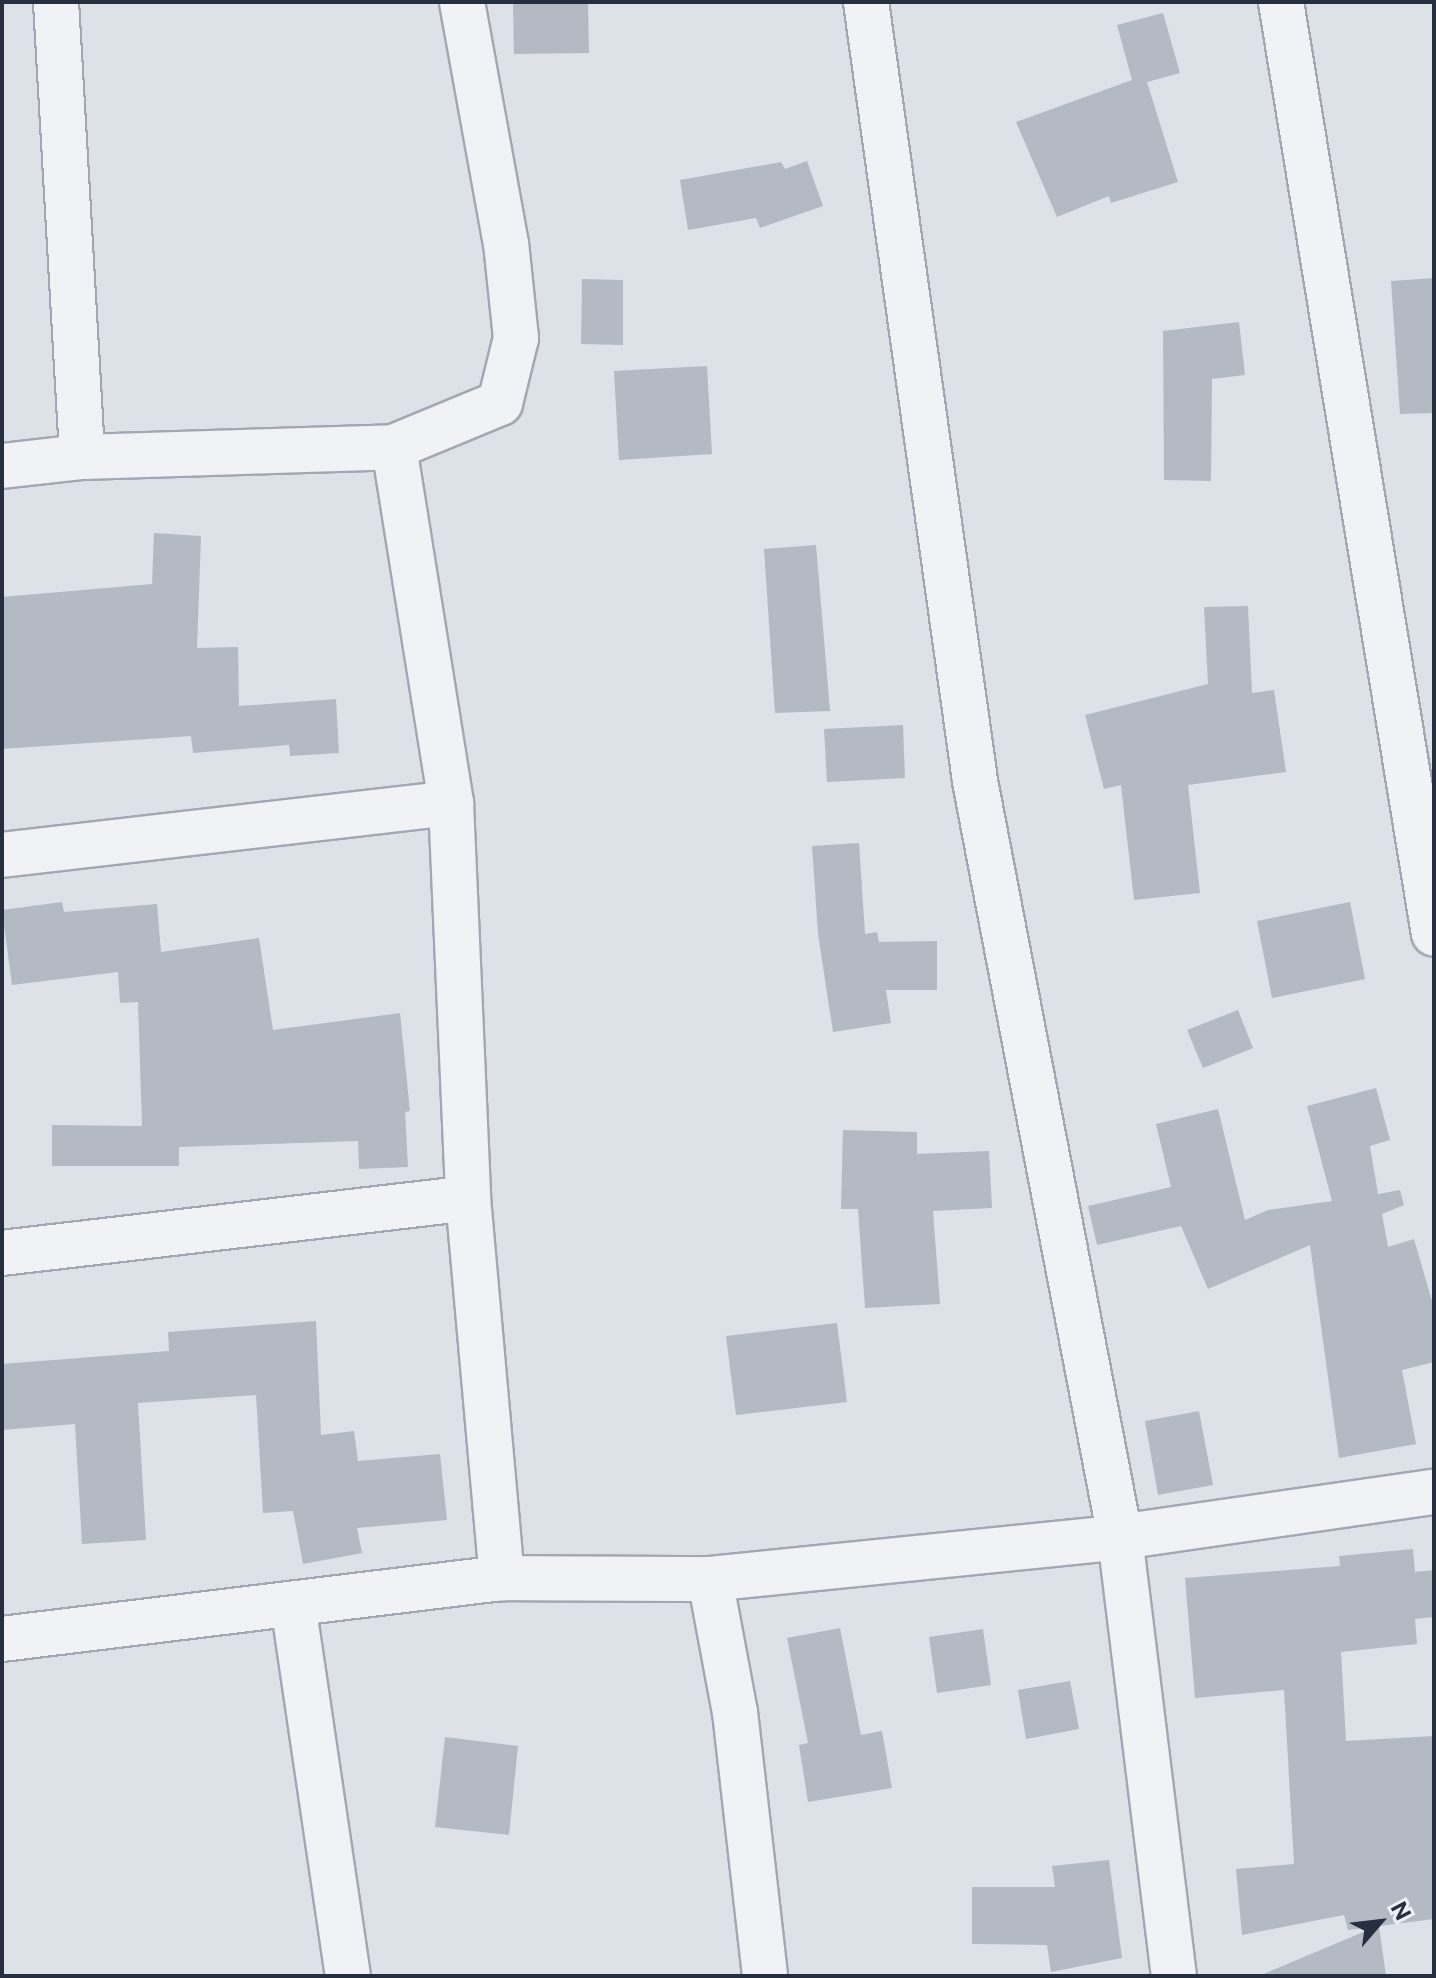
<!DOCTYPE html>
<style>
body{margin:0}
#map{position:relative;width:1436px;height:1978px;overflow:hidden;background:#dde1e8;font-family:"Public Sans",sans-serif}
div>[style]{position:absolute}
.building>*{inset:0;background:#b4bac4}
.roads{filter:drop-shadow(2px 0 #a2a8b2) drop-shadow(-2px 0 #a2a8b2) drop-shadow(0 2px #a2a8b2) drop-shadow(0 -2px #a2a8b2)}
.minor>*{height:44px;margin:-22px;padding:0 22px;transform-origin:22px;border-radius:22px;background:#f0f2f6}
span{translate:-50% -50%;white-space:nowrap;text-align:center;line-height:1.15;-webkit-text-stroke:8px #ecf0f5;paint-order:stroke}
.frame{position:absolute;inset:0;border:4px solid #262f3f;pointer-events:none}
.north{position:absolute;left:1340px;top:1882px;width:80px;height:80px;-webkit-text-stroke:6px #ecf0f5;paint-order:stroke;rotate:62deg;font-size:22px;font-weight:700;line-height:32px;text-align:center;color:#262f3f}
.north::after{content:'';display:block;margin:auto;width:28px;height:36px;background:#262f3f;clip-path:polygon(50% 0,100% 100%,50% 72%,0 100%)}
</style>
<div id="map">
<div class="building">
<i style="clip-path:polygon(513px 2px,588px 2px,589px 53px,514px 54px)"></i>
<i style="clip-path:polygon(1163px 13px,1180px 73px,1147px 82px,1178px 182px,1111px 203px,1109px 196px,1057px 217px,1016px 122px,1132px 80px,1117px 25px)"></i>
<i style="clip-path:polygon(807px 161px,823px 206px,760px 228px,756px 218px,688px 230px,680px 180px,781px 162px,785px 169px)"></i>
<i style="clip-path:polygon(1434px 278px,1434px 413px,1400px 414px,1391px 281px)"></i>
<i style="clip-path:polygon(582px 279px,623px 280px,623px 345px,581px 344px)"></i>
<i style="clip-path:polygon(1239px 322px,1245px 375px,1212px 379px,1211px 481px,1164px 480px,1163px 331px)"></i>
<i style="clip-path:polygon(707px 366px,712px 454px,619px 460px,614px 371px)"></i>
<i style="clip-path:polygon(154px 533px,201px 536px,197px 648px,238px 647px,239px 706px,336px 699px,339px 753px,290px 756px,289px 745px,193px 753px,191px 736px,2px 749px,2px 597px,152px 584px)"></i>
<i style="clip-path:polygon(816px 545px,830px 711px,775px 713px,764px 549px)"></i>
<i style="clip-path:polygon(1248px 606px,1252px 693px,1274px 690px,1286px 772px,1188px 785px,1200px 893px,1134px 900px,1121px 785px,1104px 789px,1085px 715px,1208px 684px,1204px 607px)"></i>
<i style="clip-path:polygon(903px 725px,905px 778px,827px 782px,824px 729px)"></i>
<i style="clip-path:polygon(859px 843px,865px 934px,877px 932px,879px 942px,937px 941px,937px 990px,886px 990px,891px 1023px,833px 1032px,818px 934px,812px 846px)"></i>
<i style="clip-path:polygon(62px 902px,64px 912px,157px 904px,161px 952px,259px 938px,273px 1030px,400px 1013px,410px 1111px,405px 1112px,408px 1167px,359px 1169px,358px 1141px,179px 1147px,179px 1166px,52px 1166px,52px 1125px,142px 1126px,138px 1002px,120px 1003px,118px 972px,12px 985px,2px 910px)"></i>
<i style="clip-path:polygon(1350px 902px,1365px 979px,1272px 998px,1257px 921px)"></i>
<i style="clip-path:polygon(1238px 1010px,1253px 1048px,1203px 1068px,1187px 1030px)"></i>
<i style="clip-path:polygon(1376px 1088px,1390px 1140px,1370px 1146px,1378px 1194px,1400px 1190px,1404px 1205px,1382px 1214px,1388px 1247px,1414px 1239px,1434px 1308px,1434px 1362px,1402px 1370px,1416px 1444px,1339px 1458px,1310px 1245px,1208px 1289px,1181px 1226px,1097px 1245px,1088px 1206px,1171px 1187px,1156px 1124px,1218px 1109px,1245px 1220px,1268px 1210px,1332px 1201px,1307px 1106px)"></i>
<i style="clip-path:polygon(843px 1130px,917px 1132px,917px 1154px,989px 1151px,992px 1208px,933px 1211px,940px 1304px,865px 1308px,858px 1209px,841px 1209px)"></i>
<i style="clip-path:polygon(316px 1321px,321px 1435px,354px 1431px,358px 1461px,440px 1454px,447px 1520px,357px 1528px,362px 1553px,303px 1564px,293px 1511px,263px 1513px,256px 1395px,138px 1403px,146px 1540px,82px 1544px,75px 1424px,2px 1430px,2px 1364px,169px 1351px,168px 1332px)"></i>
<i style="clip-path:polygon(837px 1323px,847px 1402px,736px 1415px,726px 1336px)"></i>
<i style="clip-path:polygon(1199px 1411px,1213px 1485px,1158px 1495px,1145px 1421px)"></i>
<i style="clip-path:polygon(1413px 1549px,1415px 1572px,1434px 1570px,1434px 1617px,1415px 1619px,1417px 1644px,1341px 1652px,1346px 1741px,1434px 1736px,1434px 1919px,1379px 1926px,1386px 1976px,1259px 1976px,1375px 1927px,1348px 1930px,1344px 1915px,1242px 1935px,1236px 1869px,1294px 1864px,1284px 1690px,1195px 1698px,1185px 1578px,1340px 1566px,1339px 1556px)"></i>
<i style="clip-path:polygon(840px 1628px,861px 1735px,882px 1731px,892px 1788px,808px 1802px,799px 1745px,808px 1743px,787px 1638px)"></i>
<i style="clip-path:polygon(983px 1629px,991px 1685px,937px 1693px,929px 1637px)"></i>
<i style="clip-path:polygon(1070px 1681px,1079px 1729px,1026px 1739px,1018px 1690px)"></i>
<i style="clip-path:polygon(445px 1737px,518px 1746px,509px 1835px,435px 1827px)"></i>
<i style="clip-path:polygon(1109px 1860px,1122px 1958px,1051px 1972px,1047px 1945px,972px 1944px,972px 1887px,1055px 1887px,1052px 1866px)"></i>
</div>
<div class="roads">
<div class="minor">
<i style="left:56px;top:2px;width:456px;rotate:86.7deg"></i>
<i style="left:462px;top:2px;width:245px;rotate:79.7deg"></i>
<i style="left:506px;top:243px;width:96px;rotate:84deg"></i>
<i style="left:516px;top:338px;width:67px;rotate:103.8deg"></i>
<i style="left:500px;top:403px;width:115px;rotate:157.5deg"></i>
<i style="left:394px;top:447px;width:361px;rotate:80.9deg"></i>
<i style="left:451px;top:803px;width:395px;rotate:87.5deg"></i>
<i style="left:468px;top:1198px;width:382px;rotate:84.9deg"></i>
<i style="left:502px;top:1578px;width:208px;rotate:0.3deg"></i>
<i style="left:710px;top:1579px;width:135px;rotate:79.4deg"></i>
<i style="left:735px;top:1712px;width:266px;rotate:83.5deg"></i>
<i style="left:866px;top:2px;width:787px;rotate:82.03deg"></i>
<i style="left:975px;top:781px;width:770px;rotate:79.14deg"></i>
<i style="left:1120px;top:1537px;width:442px;rotate:83deg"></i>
<i style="left:1281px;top:2px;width:944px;rotate:80.68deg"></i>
<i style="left:2px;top:466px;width:81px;rotate:-6.4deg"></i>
<i style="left:82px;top:457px;width:312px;rotate:-1.8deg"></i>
<i style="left:2px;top:855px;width:452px;rotate:-6.6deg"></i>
<i style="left:2px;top:1253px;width:469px;rotate:-6.7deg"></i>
<i style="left:710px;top:1579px;width:412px;rotate:-5.8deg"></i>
<i style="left:1120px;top:1537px;width:317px;rotate:-8.2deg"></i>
<i style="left:293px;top:1604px;width:376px;rotate:81.6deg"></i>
<i style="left:2px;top:1639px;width:504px;rotate:-6.96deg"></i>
</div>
</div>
<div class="frame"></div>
<div class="north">N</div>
</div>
